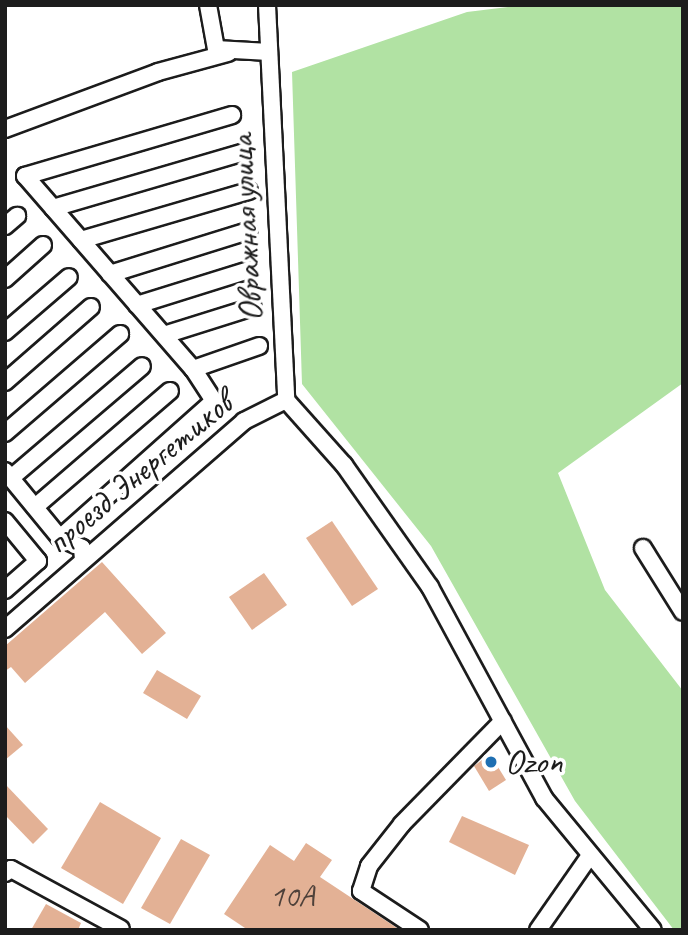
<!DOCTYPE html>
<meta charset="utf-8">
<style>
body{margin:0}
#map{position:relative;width:688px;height:935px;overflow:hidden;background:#fff;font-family:Caveat,sans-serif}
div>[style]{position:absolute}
.green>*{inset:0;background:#b1e2a3}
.building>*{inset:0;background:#e3b195}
.roads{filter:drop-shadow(2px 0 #1c1c1c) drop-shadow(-2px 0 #1c1c1c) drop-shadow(0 2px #1c1c1c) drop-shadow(0 -2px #1c1c1c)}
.minor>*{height:16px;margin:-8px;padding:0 8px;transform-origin:8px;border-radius:8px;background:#fff}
.dots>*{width:19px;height:19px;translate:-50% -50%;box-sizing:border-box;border:4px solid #fff;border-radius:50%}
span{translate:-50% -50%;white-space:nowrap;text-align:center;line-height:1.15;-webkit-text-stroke:7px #fff;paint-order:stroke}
.number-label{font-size:32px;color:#4e413a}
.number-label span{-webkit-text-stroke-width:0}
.street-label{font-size:35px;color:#1c1c1c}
.poi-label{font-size:35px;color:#1c1c1c}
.left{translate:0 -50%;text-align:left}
.frame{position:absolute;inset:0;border:7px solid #1c1c1c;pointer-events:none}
</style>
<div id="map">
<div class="green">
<i style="clip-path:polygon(523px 5px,683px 5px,683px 383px,558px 473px,605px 590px,683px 691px,682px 930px,674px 930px,575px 801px,431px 546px,302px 384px,292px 72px,467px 12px)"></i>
</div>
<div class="building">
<i style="clip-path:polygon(332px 521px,378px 589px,352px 606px,306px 538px)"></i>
<i style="clip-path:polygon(102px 562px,166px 633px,142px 654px,105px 612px,25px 683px,11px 667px,5px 671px,5px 646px)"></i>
<i style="clip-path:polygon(264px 573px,287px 605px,252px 630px,229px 597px)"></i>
<i style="clip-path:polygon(157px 670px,201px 696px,187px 719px,143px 693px)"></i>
<i style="clip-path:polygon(5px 725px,23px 745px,5px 760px)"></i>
<i style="clip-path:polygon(490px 754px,506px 780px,489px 791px,474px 766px)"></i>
<i style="clip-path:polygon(5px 784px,48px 829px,33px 844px,5px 815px)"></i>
<i style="clip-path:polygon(100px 802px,161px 838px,123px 904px,61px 868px)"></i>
<i style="clip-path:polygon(462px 816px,529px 845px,515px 875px,449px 842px)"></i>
<i style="clip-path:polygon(181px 839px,210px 855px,170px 924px,141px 908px)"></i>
<i style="clip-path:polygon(306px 843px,332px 860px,320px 877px,400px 930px,248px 930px,224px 914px,270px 845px,294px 861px)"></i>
<i style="clip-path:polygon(46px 904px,81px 923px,78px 930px,31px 930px)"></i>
</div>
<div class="roads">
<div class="minor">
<i style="left:208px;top:5px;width:45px;rotate:79.7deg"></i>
<i style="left:216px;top:49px;width:53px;rotate:3.2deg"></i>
<i style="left:267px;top:5px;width:395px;rotate:87.2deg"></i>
<i style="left:5px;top:129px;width:163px;rotate:-20.4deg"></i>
<i style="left:158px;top:72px;width:73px;rotate:-15.2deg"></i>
<i style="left:53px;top:208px;width:199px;rotate:-16.3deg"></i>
<i style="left:5px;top:226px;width:16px;rotate:-40deg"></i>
<i style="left:81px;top:240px;width:175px;rotate:-16.3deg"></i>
<i style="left:110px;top:274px;width:145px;rotate:-17.3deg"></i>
<i style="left:5px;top:279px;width:51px;rotate:-41.8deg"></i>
<i style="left:137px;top:305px;width:117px;rotate:-17.4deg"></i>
<i style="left:5px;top:332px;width:84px;rotate:-40.7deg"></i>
<i style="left:164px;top:335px;width:93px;rotate:-17.5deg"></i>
<i style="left:193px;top:369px;width:70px;rotate:-19.2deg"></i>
<i style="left:5px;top:382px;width:114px;rotate:-41.1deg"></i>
<i style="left:286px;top:400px;width:87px;rotate:48.3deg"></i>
<i style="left:344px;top:465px;width:149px;rotate:54.8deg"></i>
<i style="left:430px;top:587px;width:240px;rotate:61.6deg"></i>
<i style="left:544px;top:798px;width:171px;rotate:50.5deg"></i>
<i style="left:5px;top:433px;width:152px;rotate:-40.7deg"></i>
<i style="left:5px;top:471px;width:87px;rotate:50.6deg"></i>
<i style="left:60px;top:538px;width:24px;rotate:24deg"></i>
<i style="left:82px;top:548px;width:12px;rotate:85deg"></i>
<i style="left:11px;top:478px;width:172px;rotate:-40.5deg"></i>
<i style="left:35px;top:507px;width:178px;rotate:-40.7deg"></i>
<i style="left:5px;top:521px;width:52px;rotate:50.5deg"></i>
<i style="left:38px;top:561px;width:44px;rotate:138.7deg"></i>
<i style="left:60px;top:538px;width:206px;rotate:-41.7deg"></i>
<i style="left:214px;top:401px;width:38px;rotate:-123deg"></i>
<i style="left:193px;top:369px;width:256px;rotate:-131deg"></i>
<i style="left:25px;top:176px;width:216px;rotate:-16.4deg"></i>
<i style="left:643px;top:548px;width:75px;rotate:58deg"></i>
<i style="left:5px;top:629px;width:317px;rotate:-41deg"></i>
<i style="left:244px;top:421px;width:47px;rotate:-26.6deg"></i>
<i style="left:5px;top:873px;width:7px;rotate:-34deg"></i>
<i style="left:11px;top:869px;width:125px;rotate:28.6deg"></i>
<i style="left:420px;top:930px;width:71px;rotate:-146.5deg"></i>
<i style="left:361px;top:891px;width:26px;rotate:-72deg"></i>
<i style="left:369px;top:866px;width:53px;rotate:-51.8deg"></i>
<i style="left:402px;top:824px;width:144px;rotate:-45.6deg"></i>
<i style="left:538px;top:930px;width:89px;rotate:-55.1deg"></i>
</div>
</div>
<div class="dots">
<i style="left:491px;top:762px;background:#1f6fb2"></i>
</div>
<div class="number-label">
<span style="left:292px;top:896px">10А</span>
</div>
<div class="street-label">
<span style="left:246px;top:228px;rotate:-93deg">Овражная улица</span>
<span style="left:139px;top:473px;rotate:-40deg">проезд Энергетиков</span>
</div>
<div class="poi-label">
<span class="left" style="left:505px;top:762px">Ozon</span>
</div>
<div class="frame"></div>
</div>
